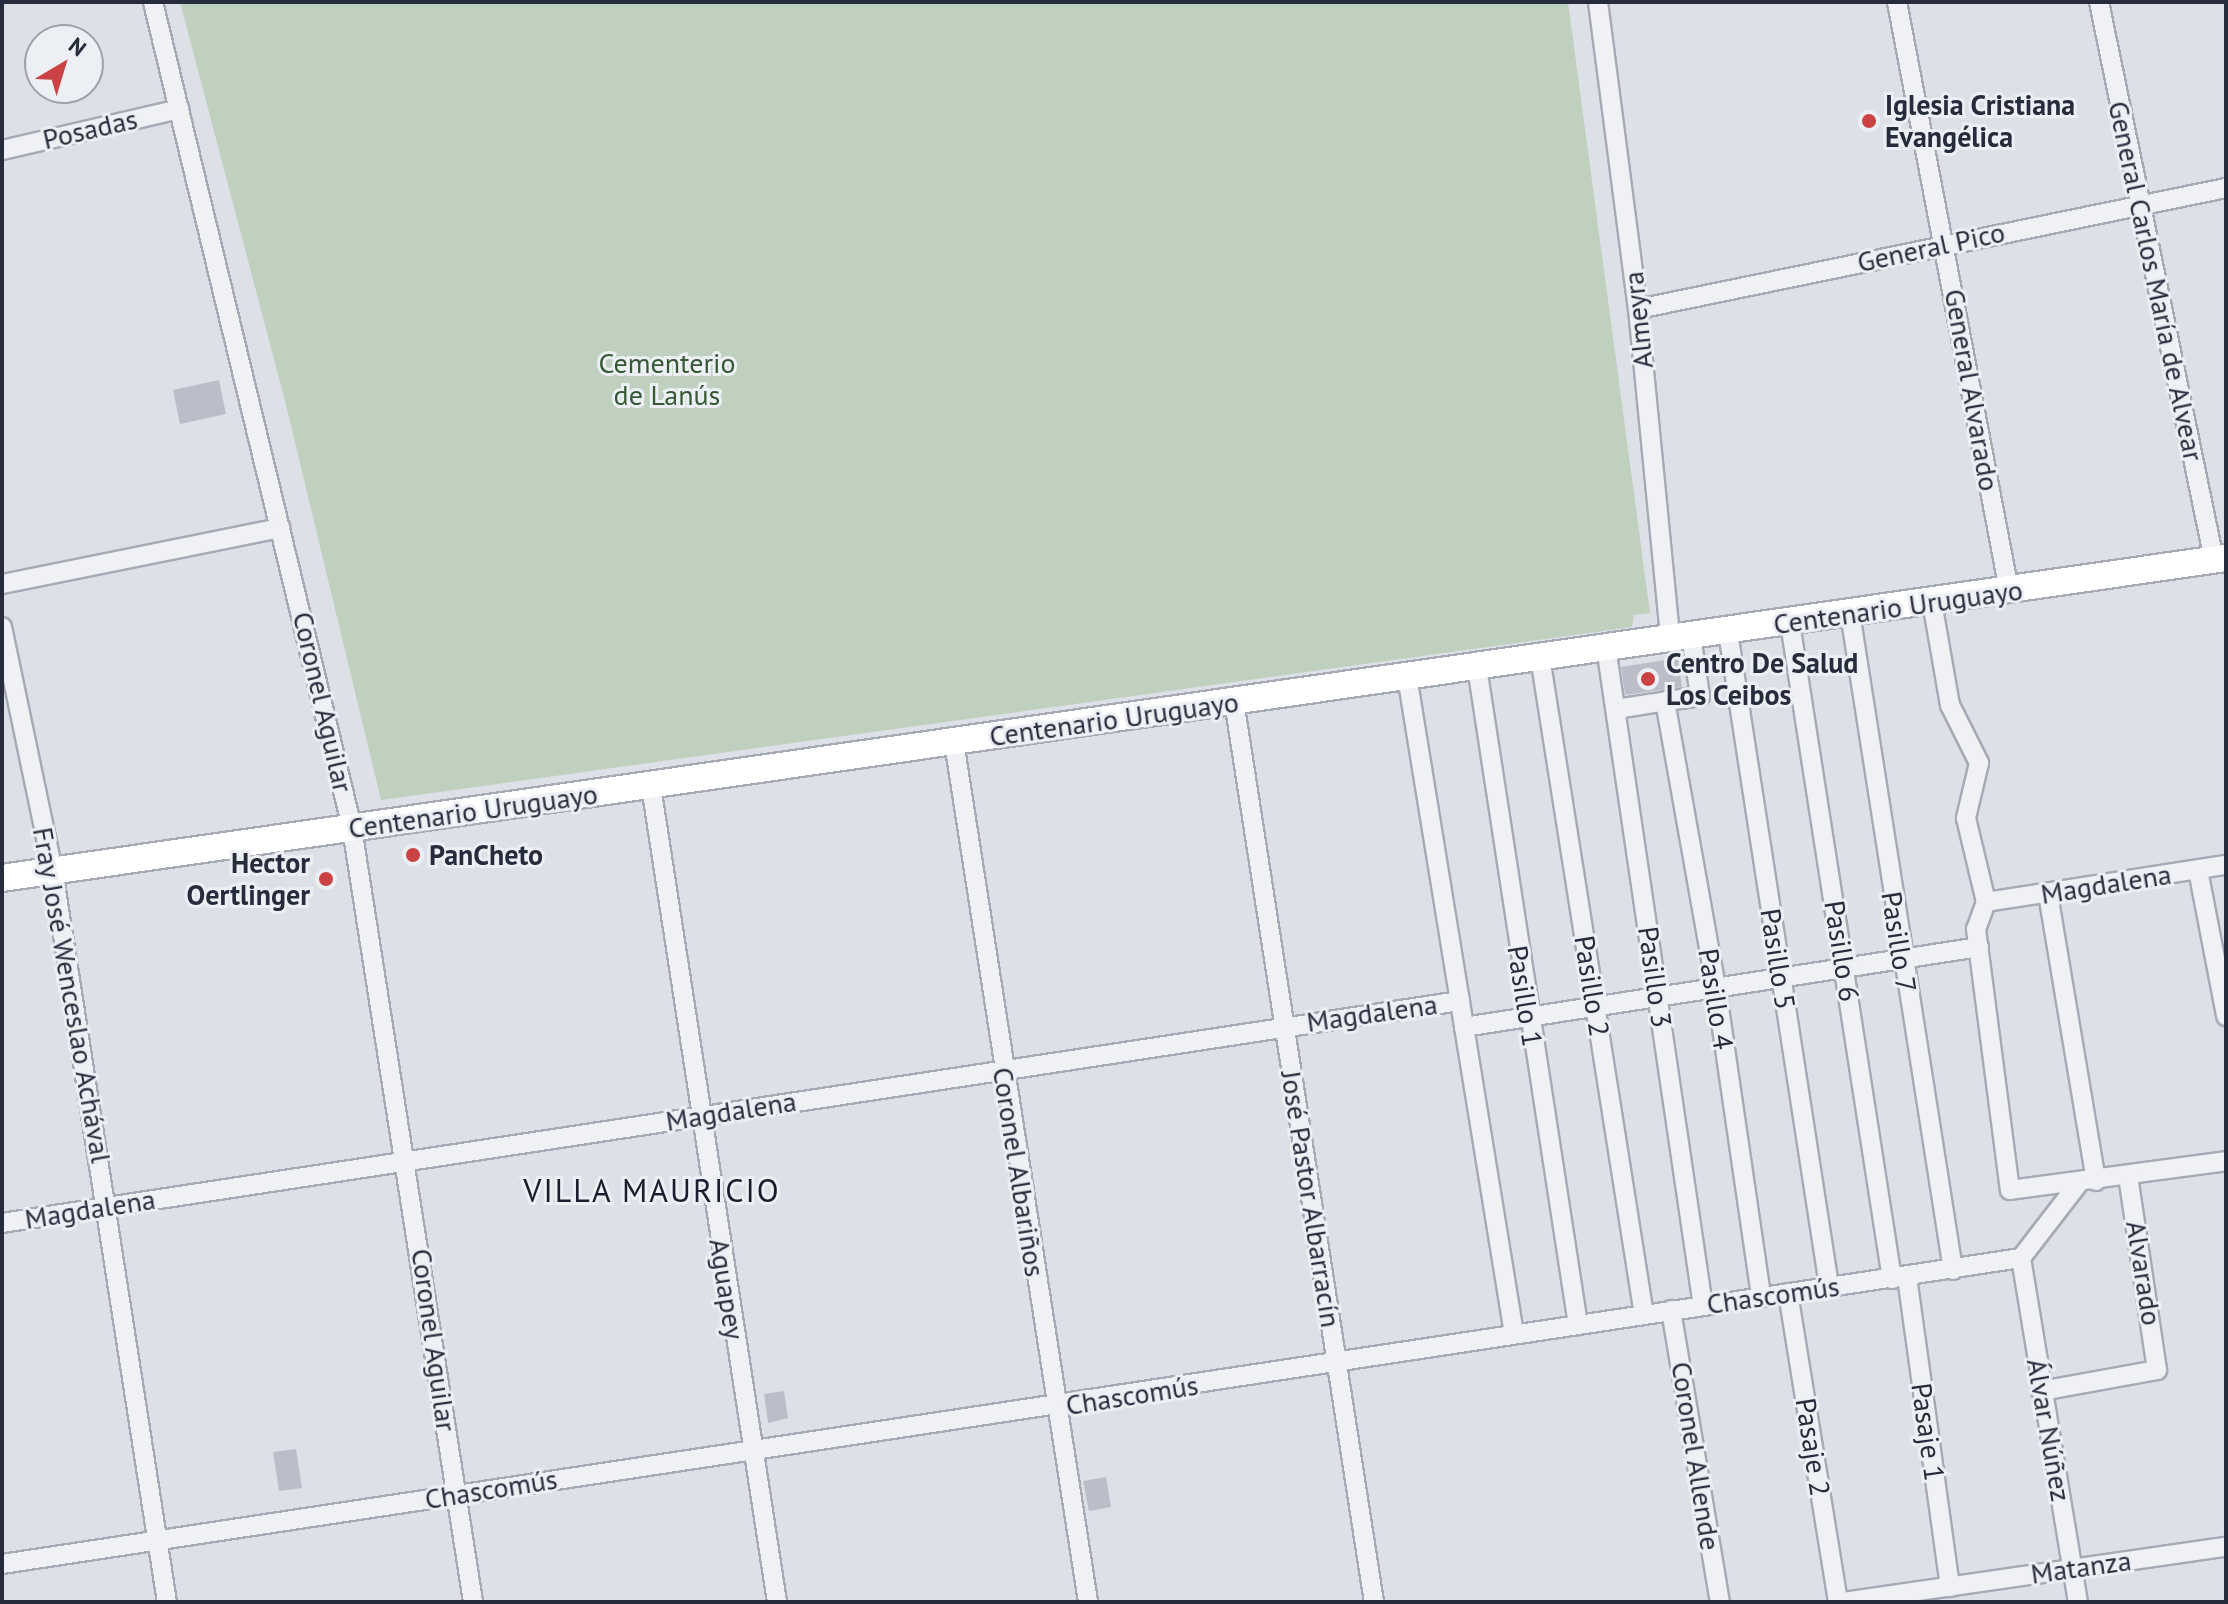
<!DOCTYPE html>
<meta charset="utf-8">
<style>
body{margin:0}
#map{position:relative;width:2228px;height:1604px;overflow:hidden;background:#dde0e7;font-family:"PT Sans",sans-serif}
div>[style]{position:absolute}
.green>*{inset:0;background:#c0d0be}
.building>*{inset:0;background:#babec9}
.roads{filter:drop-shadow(2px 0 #a6aab4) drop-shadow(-2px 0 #a6aab4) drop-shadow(0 2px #a6aab4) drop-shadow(0 -2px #a6aab4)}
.minor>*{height:18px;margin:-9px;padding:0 9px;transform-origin:9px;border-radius:9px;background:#f0f1f5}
.secondary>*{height:26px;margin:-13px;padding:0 13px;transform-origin:13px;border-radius:13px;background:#fff}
.dots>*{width:22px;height:22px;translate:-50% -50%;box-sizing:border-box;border:4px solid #eceff4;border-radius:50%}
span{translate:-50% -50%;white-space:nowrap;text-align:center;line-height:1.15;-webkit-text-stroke:6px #eceff4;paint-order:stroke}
.poi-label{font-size:28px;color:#272c3d;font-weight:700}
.left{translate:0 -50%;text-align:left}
.right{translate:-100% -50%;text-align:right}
.street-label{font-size:28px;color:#272c3d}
.park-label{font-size:28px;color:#365834}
.quarter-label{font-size:32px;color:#191d2e;letter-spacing:2px}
.frame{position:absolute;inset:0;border:4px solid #272c3d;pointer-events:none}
.north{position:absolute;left:24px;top:24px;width:80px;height:80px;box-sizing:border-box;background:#eceff4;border:2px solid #9da1ab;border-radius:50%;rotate:38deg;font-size:22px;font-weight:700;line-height:32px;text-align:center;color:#272c3d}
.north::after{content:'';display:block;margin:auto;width:28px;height:36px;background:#cb4245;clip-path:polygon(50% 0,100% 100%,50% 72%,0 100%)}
</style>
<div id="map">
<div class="green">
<i style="clip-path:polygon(180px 2px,1568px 2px,1650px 613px,1634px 615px,1632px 627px,381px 800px,286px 405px)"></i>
</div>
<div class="building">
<i style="clip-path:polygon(219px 380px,226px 414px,180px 424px,173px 390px)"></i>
<i style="clip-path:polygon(1678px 658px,1682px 687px,1625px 695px,1621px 667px)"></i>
<i style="clip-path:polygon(784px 1391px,788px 1418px,768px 1423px,764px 1394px)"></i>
<i style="clip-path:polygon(296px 1449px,302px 1488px,279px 1491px,273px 1452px)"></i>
<i style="clip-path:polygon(1106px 1477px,1111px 1507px,1089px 1511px,1083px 1481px)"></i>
</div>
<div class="roads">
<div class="minor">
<i style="left:153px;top:2px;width:850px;rotate:76.45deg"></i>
<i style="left:352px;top:828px;width:783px;rotate:81.11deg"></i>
<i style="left:1598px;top:2px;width:310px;rotate:82.6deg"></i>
<i style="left:1638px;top:309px;width:331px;rotate:84.4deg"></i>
<i style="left:1897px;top:2px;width:599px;rotate:79.22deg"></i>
<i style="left:2099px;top:2px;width:570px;rotate:78.35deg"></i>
<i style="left:2px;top:150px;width:182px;rotate:-13deg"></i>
<i style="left:1638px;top:309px;width:600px;rotate:-11.63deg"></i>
<i style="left:2px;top:584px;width:284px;rotate:-11.4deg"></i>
<i style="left:1932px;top:602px;width:105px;rotate:80.1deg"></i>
<i style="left:1950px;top:705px;width:65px;rotate:63.4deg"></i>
<i style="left:1979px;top:763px;width:57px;rotate:103.3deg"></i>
<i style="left:1966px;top:818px;width:86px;rotate:76.6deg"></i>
<i style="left:1986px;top:902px;width:29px;rotate:110deg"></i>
<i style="left:1976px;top:929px;width:263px;rotate:82.6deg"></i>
<i style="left:2010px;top:1190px;width:218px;rotate:-7.6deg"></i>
<i style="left:1850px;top:613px;width:665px;rotate:81.09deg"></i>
<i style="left:1790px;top:623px;width:664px;rotate:81.16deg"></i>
<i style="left:2px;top:627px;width:249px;rotate:78.2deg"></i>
<i style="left:53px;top:871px;width:740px;rotate:81.14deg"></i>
<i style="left:1728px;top:632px;width:662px;rotate:81.22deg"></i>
<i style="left:1606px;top:647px;width:666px;rotate:81.63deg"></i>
<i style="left:1540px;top:657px;width:666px;rotate:81.02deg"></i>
<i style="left:1477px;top:667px;width:666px;rotate:81.27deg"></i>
<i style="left:1407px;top:676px;width:667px;rotate:80.76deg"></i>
<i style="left:1234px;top:701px;width:912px;rotate:81.17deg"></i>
<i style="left:1665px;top:701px;width:291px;rotate:79.9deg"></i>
<i style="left:1716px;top:987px;width:313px;rotate:81.7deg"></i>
<i style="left:1616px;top:709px;width:85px;rotate:-8.8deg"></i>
<i style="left:1700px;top:696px;width:61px;rotate:-98.5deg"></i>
<i style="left:954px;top:742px;width:870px;rotate:81.14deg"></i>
<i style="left:651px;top:786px;width:826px;rotate:81.22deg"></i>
<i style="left:2198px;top:870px;width:149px;rotate:79.1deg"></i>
<i style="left:2048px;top:894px;width:291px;rotate:80.5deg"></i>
<i style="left:1986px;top:902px;width:243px;rotate:-8.8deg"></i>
<i style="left:1464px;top:1027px;width:521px;rotate:-8.83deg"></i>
<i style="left:2px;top:1223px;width:1475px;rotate:-8.66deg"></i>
<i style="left:2021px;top:1258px;width:349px;rotate:80.6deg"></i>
<i style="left:1907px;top:1277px;width:313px;rotate:82.1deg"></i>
<i style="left:1788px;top:1293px;width:313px;rotate:80.8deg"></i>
<i style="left:1671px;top:1310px;width:296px;rotate:80.5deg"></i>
<i style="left:2041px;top:1391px;width:118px;rotate:-10.3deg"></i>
<i style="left:2157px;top:1370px;width:196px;rotate:-98.5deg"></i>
<i style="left:2px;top:1564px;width:2042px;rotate:-8.62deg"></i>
<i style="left:2021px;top:1258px;width:93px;rotate:-52.4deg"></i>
<i style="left:1842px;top:1602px;width:388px;rotate:-8.2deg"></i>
</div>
<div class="secondary">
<i style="left:2px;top:878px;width:2247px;rotate:-8.19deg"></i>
</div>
</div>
<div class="dots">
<i style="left:1869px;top:121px;background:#cb4245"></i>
<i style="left:1648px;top:679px;background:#cb4245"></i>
<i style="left:413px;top:855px;background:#cb4245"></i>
<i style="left:326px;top:879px;background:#cb4245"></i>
</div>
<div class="poi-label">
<span class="left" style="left:1885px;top:121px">Iglesia Cristiana<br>Evangélica</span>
<span class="left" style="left:1666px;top:679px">Centro De Salud<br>Los Ceibos</span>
<span class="left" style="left:429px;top:855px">PanCheto</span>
<span class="right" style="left:310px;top:879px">Hector<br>Oertlinger</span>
</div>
<div class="street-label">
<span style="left:90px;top:129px;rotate:-13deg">Posadas</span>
<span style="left:1931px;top:247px;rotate:-12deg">General Pico</span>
<span style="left:2156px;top:281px;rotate:78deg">General Carlos María de Alvear</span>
<span style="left:1638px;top:320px;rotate:-96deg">Almeyra</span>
<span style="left:1972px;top:390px;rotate:80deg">General Alvarado</span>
<span style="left:1898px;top:607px;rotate:-8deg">Centenario Uruguayo</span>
<span style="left:323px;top:702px;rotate:77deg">Coronel Aguilar</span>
<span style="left:1114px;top:719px;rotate:-8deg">Centenario Uruguayo</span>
<span style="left:473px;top:811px;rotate:-8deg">Centenario Uruguayo</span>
<span style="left:2106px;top:884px;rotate:-9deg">Magdalena</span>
<span style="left:1899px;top:942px;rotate:81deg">Pasillo 7</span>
<span style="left:1842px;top:951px;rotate:81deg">Pasillo 6</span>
<span style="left:1778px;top:959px;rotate:81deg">Pasillo 5</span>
<span style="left:1655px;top:977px;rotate:82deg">Pasillo 3</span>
<span style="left:1592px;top:986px;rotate:81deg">Pasillo 2</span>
<span style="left:72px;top:995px;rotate:80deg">Fray José Wenceslao Achával</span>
<span style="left:1525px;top:996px;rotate:81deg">Pasillo 1</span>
<span style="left:1716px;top:999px;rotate:81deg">Pasillo 4</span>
<span style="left:1372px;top:1013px;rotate:-8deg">Magdalena</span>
<span style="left:731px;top:1111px;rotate:-9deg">Magdalena</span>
<span style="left:1019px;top:1172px;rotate:81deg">Coronel Albariños</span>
<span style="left:1311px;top:1199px;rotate:81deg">José Pastor Albarracín</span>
<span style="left:90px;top:1209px;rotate:-9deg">Magdalena</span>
<span style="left:2144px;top:1273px;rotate:81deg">Alvarado</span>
<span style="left:727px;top:1289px;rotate:81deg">Aguapey</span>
<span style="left:1773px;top:1295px;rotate:-8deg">Chascomús</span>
<span style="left:434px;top:1340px;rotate:82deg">Coronel Aguilar</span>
<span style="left:1132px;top:1395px;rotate:-9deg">Chascomús</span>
<span style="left:2049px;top:1430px;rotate:80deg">Álvar Núñez</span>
<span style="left:1928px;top:1432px;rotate:82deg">Pasaje 1</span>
<span style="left:1813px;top:1447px;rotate:81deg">Pasaje 2</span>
<span style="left:1696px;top:1456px;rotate:81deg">Coronel Allende</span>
<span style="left:491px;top:1489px;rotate:-9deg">Chascomús</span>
<span style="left:2081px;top:1567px;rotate:-8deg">Matanza</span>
</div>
<div class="park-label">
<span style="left:667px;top:379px">Cementerio<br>de Lanús</span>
</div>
<div class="quarter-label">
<span style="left:652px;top:1190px">VILLA MAURICIO</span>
</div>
<div class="frame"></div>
<div class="north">N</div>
</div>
